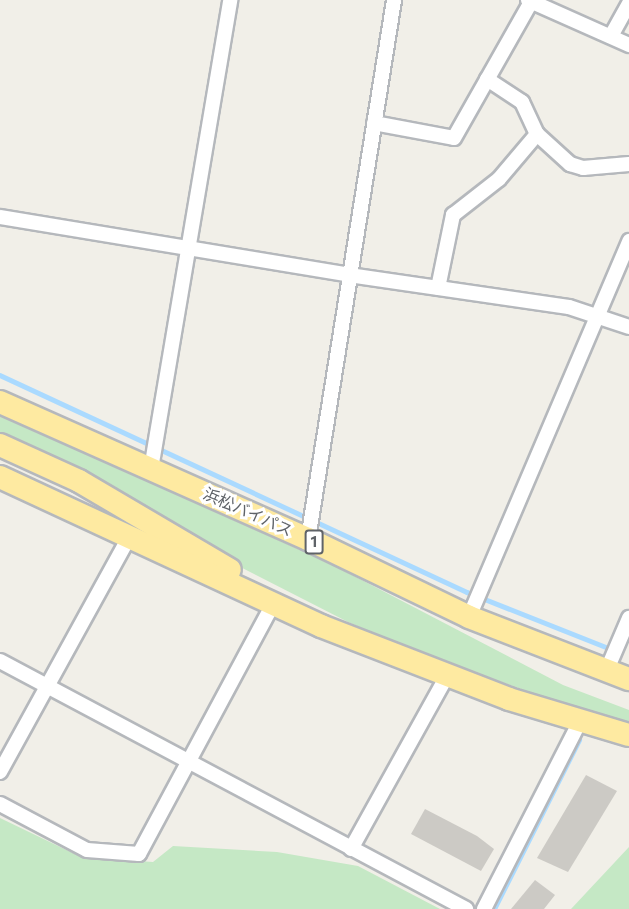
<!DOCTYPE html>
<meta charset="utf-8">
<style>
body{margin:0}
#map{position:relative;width:629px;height:909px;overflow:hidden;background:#f1efe8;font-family:Commissioner,"Noto Sans JP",sans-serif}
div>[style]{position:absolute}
.green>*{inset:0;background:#c5e8c5}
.stream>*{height:4.5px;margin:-2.25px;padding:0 2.25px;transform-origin:2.25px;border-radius:2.25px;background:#aadaff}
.building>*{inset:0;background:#cccac5}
.roads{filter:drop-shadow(2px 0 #b5b8bc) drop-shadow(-2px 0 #b5b8bc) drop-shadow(0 2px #b5b8bc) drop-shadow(0 -2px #b5b8bc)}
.minor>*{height:14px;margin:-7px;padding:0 7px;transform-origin:7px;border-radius:7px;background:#fff}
.trunk>*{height:22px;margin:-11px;padding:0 11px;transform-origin:11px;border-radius:11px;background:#feeaa1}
span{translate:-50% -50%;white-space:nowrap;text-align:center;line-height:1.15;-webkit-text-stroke:6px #fff;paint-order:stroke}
.shield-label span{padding:2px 4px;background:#fff;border:2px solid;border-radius:4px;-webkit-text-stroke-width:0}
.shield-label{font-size:15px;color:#5f6368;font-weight:700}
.street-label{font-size:16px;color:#5f6368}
</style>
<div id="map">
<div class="green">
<i style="clip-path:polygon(0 415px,331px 564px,563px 685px,629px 710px,629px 724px,535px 694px,418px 652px,348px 622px,207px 550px,0 435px)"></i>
<i style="clip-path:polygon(0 818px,81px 857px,153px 862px,173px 846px,277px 852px,358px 866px,440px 909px,0 909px)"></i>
<i style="clip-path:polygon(629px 847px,629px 909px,571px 909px)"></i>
</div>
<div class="stream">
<i style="left:0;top:375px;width:515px;rotate:24.92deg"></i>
<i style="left:467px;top:592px;width:155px;rotate:21.6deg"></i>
<i style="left:494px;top:909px;width:189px;rotate:-63.3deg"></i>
</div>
<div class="building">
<i style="clip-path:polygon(586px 775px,617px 791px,568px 872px,537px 858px)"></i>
<i style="clip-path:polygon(425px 809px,477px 836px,494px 849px,481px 871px,411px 834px)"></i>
<i style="clip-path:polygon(535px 880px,555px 895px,544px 909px,511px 909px)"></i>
</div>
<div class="roads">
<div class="minor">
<i style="left:528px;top:0;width:111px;rotate:24deg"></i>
<i style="left:611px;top:36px;width:37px;rotate:-61deg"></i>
<i style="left:487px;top:79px;width:42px;rotate:33.3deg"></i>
<i style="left:522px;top:102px;width:35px;rotate:65deg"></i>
<i style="left:537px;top:134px;width:45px;rotate:42.3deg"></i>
<i style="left:570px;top:164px;width:14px;rotate:17deg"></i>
<i style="left:583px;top:168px;width:46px;rotate:-5deg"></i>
<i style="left:374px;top:123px;width:81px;rotate:10.6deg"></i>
<i style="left:454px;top:138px;width:156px;rotate:-60.5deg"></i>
<i style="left:0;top:217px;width:354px;rotate:9.4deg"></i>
<i style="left:349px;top:275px;width:222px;rotate:8.3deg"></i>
<i style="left:569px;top:307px;width:63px;rotate:18.4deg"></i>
<i style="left:438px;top:288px;width:75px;rotate:-78.4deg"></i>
<i style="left:453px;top:215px;width:58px;rotate:-38deg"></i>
<i style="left:499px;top:179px;width:59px;rotate:-49.8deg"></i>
<i style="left:151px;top:469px;width:476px;rotate:-80.4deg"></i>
<i style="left:308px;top:539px;width:546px;rotate:-80.93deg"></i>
<i style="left:469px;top:617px;width:409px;rotate:-66.9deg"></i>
<i style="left:0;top:661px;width:528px;rotate:28.02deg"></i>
<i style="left:606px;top:672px;width:59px;rotate:-66.9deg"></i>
<i style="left:0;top:772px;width:268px;rotate:-61.2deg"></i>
<i style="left:0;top:804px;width:98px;rotate:27.9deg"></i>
<i style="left:87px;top:850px;width:52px;rotate:4.4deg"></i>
<i style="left:139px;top:854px;width:284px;rotate:-61.8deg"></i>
<i style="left:351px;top:849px;width:198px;rotate:-61deg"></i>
<i style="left:484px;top:909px;width:211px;rotate:-62.9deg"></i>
</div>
<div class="trunk">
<i style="left:0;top:402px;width:337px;rotate:24deg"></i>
<i style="left:308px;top:539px;width:179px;rotate:25.8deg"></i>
<i style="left:469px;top:617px;width:172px;rotate:21.2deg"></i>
<i style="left:0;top:445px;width:87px;rotate:24.5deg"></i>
<i style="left:79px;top:481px;width:175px;rotate:30.5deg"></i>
<i style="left:0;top:477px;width:354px;rotate:24.9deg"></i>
<i style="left:321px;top:626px;width:202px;rotate:21.2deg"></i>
<i style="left:509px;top:699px;width:125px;rotate:16.7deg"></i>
</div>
</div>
<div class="shield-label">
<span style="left:314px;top:542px">1</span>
</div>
<div class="street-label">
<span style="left:248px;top:512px;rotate:24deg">浜松バイパス</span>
</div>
</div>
